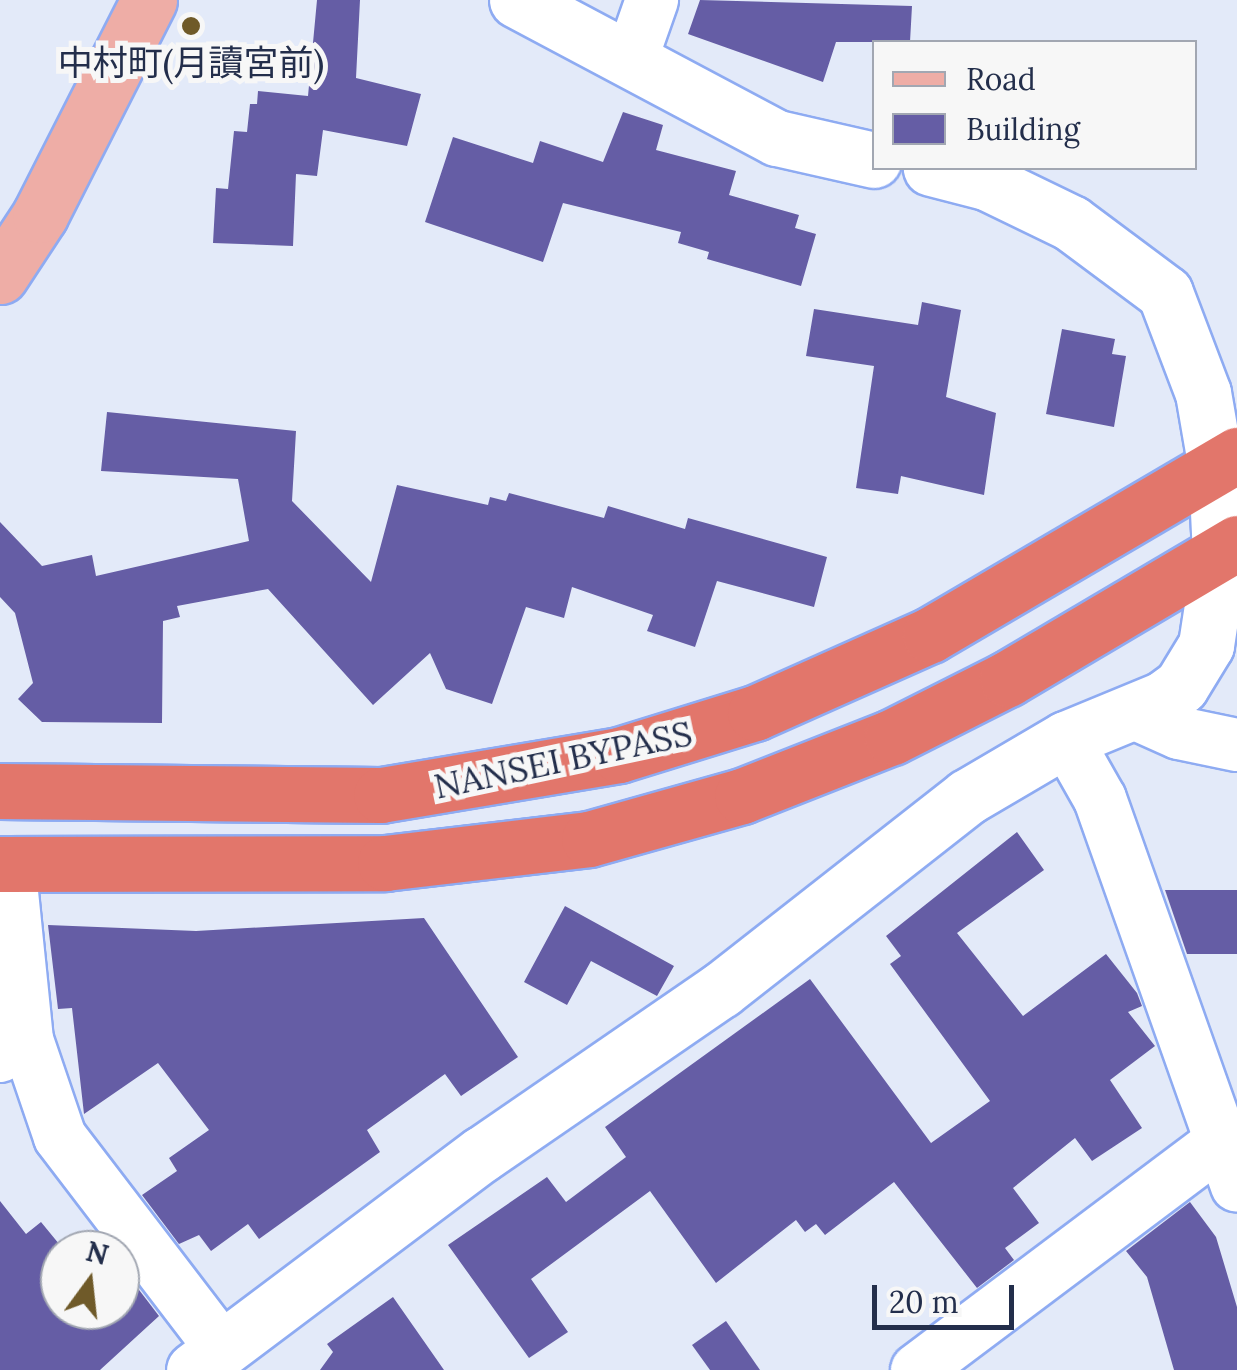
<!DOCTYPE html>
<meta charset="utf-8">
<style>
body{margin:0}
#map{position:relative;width:1237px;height:1370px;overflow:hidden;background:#e3eaf9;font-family:Lora,"Noto Sans JP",serif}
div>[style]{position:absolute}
.building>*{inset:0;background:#655da5}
.roads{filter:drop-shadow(2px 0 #8eabf2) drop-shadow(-2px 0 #8eabf2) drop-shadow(0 2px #8eabf2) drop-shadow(0 -2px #8eabf2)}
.street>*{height:52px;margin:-26px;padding:0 26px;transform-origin:26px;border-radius:26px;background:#fff}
.secondary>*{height:55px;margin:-27.5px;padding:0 27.5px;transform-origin:27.5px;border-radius:27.5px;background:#fff}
.primary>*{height:55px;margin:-27.5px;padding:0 27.5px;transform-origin:27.5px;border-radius:27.5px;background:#eeada6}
.highway>*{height:55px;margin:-27.5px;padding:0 27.5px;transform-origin:27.5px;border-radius:27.5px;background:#e2766b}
.dots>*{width:28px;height:28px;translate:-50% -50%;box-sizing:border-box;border:5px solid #f7f7f7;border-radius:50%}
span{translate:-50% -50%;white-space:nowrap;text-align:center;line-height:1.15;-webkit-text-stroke:10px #f7f7f7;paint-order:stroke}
.poi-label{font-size:35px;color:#232e4b}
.street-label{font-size:35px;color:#232e4b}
.legend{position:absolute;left:872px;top:40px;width:325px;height:130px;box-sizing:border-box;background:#f7f7f7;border:2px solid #a2a7b2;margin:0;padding:12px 18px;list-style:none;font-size:30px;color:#232e4b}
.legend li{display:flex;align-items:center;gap:20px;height:50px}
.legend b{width:50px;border:2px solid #a2a7b2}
.north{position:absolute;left:40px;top:1230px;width:100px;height:100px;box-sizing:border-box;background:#f7f7f7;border:2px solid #a2a7b2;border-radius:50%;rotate:15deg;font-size:28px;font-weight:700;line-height:40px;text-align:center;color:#232e4b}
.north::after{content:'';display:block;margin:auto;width:35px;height:45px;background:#6f5a29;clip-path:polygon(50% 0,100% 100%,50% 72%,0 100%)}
.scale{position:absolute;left:872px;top:1285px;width:142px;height:45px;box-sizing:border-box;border:5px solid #232e4b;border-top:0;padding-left:12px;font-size:30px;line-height:35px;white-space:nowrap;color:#232e4b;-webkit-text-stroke:8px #f7f7f7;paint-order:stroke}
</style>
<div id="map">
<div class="building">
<i style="clip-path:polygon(317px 0,360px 0,356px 78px,421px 94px,407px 146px,323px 130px,317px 176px,296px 174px,293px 246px,213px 243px,216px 188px,228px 189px,234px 131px,247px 132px,250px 104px,257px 104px,258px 91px,308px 96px)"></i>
<i style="clip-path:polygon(700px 0,912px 6px,910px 42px,836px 42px,823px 82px,688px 34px)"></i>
<i style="clip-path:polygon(623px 112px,663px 125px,656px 150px,736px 171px,729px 195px,799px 215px,795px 228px,816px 234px,801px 286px,707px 259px,709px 252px,678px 243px,681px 232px,563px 203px,543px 262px,425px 222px,453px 137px,533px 163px,540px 141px,603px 162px)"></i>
<i style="clip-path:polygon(922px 302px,961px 310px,946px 397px,996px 413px,984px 495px,901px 476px,898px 494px,856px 488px,874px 366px,806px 356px,814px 309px,918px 325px)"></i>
<i style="clip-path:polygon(1062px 329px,1115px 339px,1112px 354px,1126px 356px,1114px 427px,1046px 414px)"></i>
<i style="clip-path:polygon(107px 412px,296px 431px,292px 501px,371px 582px,397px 485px,488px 505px,490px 497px,506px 501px,509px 493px,604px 518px,608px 506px,685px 529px,688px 518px,827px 557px,814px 607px,717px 581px,695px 647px,647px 631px,653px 615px,572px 587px,564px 618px,526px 607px,492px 704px,446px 689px,430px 653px,373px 705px,268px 589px,177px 606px,180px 617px,163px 621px,162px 723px,42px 722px,18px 699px,33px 683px,15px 613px,0 597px,0 522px,42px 566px,92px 555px,96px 576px,249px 541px,238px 479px,101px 471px)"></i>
<i style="clip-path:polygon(1017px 832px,1044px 870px,957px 933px,1023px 1016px,1106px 954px,1137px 993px,1142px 1006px,1128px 1012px,1155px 1046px,1110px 1080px,1142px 1128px,1092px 1161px,1075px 1138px,1013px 1188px,1039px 1223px,1005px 1248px,1014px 1260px,977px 1288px,894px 1182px,825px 1235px,816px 1224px,805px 1232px,796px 1220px,716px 1283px,650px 1191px,531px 1279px,568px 1332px,529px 1358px,448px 1245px,547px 1177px,566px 1202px,626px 1157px,605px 1127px,810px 979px,931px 1143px,990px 1101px,890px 964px,901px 956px,886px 936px)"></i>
<i style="clip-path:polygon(1165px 890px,1237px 890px,1237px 954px,1187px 954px)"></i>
<i style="clip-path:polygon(565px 906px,674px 966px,657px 996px,591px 961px,567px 1005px,524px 982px)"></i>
<i style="clip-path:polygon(424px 918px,518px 1057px,461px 1096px,445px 1074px,367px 1130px,380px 1152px,259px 1239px,248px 1224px,211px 1251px,199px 1235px,179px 1244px,142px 1195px,177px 1171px,169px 1158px,209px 1130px,158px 1063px,84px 1114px,72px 1008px,58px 1009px,48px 925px,196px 931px)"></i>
<i style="clip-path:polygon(0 1201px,26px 1234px,41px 1222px,64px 1250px,60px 1310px,120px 1310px,120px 1265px,159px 1316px,100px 1370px,0 1370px)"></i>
<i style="clip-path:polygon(1190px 1202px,1216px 1237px,1237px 1307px,1237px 1370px,1174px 1370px,1147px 1277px,1126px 1251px)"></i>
<i style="clip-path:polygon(393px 1297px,444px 1370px,320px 1370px,333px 1352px,327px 1344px)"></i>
<i style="clip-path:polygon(726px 1321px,760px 1370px,710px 1370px,692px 1345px)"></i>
</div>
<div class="roads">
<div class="street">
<i style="left:631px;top:60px;width:64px;rotate:-70.7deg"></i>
<i style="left:1134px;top:713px;width:49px;rotate:24deg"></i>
<i style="left:1179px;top:733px;width:59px;rotate:11.7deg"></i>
<i style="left:1066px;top:739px;width:69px;rotate:60.5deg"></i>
<i style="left:1100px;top:799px;width:410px;rotate:70.5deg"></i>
<i style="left:27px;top:1040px;width:102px;rotate:71.2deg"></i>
<i style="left:60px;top:1137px;width:267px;rotate:52.6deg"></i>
<i style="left:0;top:1056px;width:31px;rotate:-31deg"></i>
<i style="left:27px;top:1040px;width:177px;rotate:-95.8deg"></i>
<i style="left:917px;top:1370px;width:381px;rotate:-36.9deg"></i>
</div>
<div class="secondary">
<i style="left:517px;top:0;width:294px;rotate:28deg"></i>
<i style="left:777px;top:138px;width:99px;rotate:12.8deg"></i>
<i style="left:194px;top:1370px;width:360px;rotate:-36.9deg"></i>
<i style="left:482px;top:1154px;width:290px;rotate:-34.5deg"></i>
<i style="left:721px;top:990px;width:313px;rotate:-38.1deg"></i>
<i style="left:967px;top:797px;width:115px;rotate:-30.4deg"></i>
<i style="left:1066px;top:739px;width:105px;rotate:-22.4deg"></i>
<i style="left:1163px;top:699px;width:22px;rotate:-36deg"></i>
<i style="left:1181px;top:686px;width:48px;rotate:-58.6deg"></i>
<i style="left:1206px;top:645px;width:92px;rotate:-81.3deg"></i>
<i style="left:1220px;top:554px;width:86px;rotate:-92.7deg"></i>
<i style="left:1216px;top:468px;width:76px;rotate:-99.8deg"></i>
<i style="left:1203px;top:393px;width:107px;rotate:-110.8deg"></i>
<i style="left:1165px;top:293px;width:117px;rotate:-143.3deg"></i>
<i style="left:1071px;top:223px;width:94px;rotate:-154.2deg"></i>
<i style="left:986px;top:182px;width:57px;rotate:-165.7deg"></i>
</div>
<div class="primary">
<i style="left:0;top:276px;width:73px;rotate:-56.7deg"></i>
<i style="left:40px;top:215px;width:241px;rotate:-63.1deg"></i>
</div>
<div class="highway">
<i style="left:0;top:791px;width:381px;rotate:0.6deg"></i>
<i style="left:381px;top:795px;width:241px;rotate:-9.5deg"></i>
<i style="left:619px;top:755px;width:142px;rotate:-17.2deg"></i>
<i style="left:755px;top:713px;width:192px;rotate:-24deg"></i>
<i style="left:930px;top:635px;width:356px;rotate:-30.4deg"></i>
<i style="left:0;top:864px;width:385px;rotate:-0.1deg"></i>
<i style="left:385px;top:863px;width:205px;rotate:-6.7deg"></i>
<i style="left:589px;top:839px;width:159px;rotate:-15.7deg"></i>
<i style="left:742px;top:796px;width:161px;rotate:-21.5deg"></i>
<i style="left:892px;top:737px;width:129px;rotate:-26.8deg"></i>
<i style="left:1007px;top:679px;width:267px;rotate:-30.6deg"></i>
</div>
</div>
<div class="dots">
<i style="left:191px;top:26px;background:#6f5a29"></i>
</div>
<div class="poi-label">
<span style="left:191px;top:63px">中村町(月讀宮前)</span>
</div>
<div class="street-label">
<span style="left:563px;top:760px;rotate:-12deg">NANSEI BYPASS</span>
</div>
<ul class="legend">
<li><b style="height:12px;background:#eeada6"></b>Road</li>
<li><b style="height:28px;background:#655da5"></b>Building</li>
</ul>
<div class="north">N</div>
<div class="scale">20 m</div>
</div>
